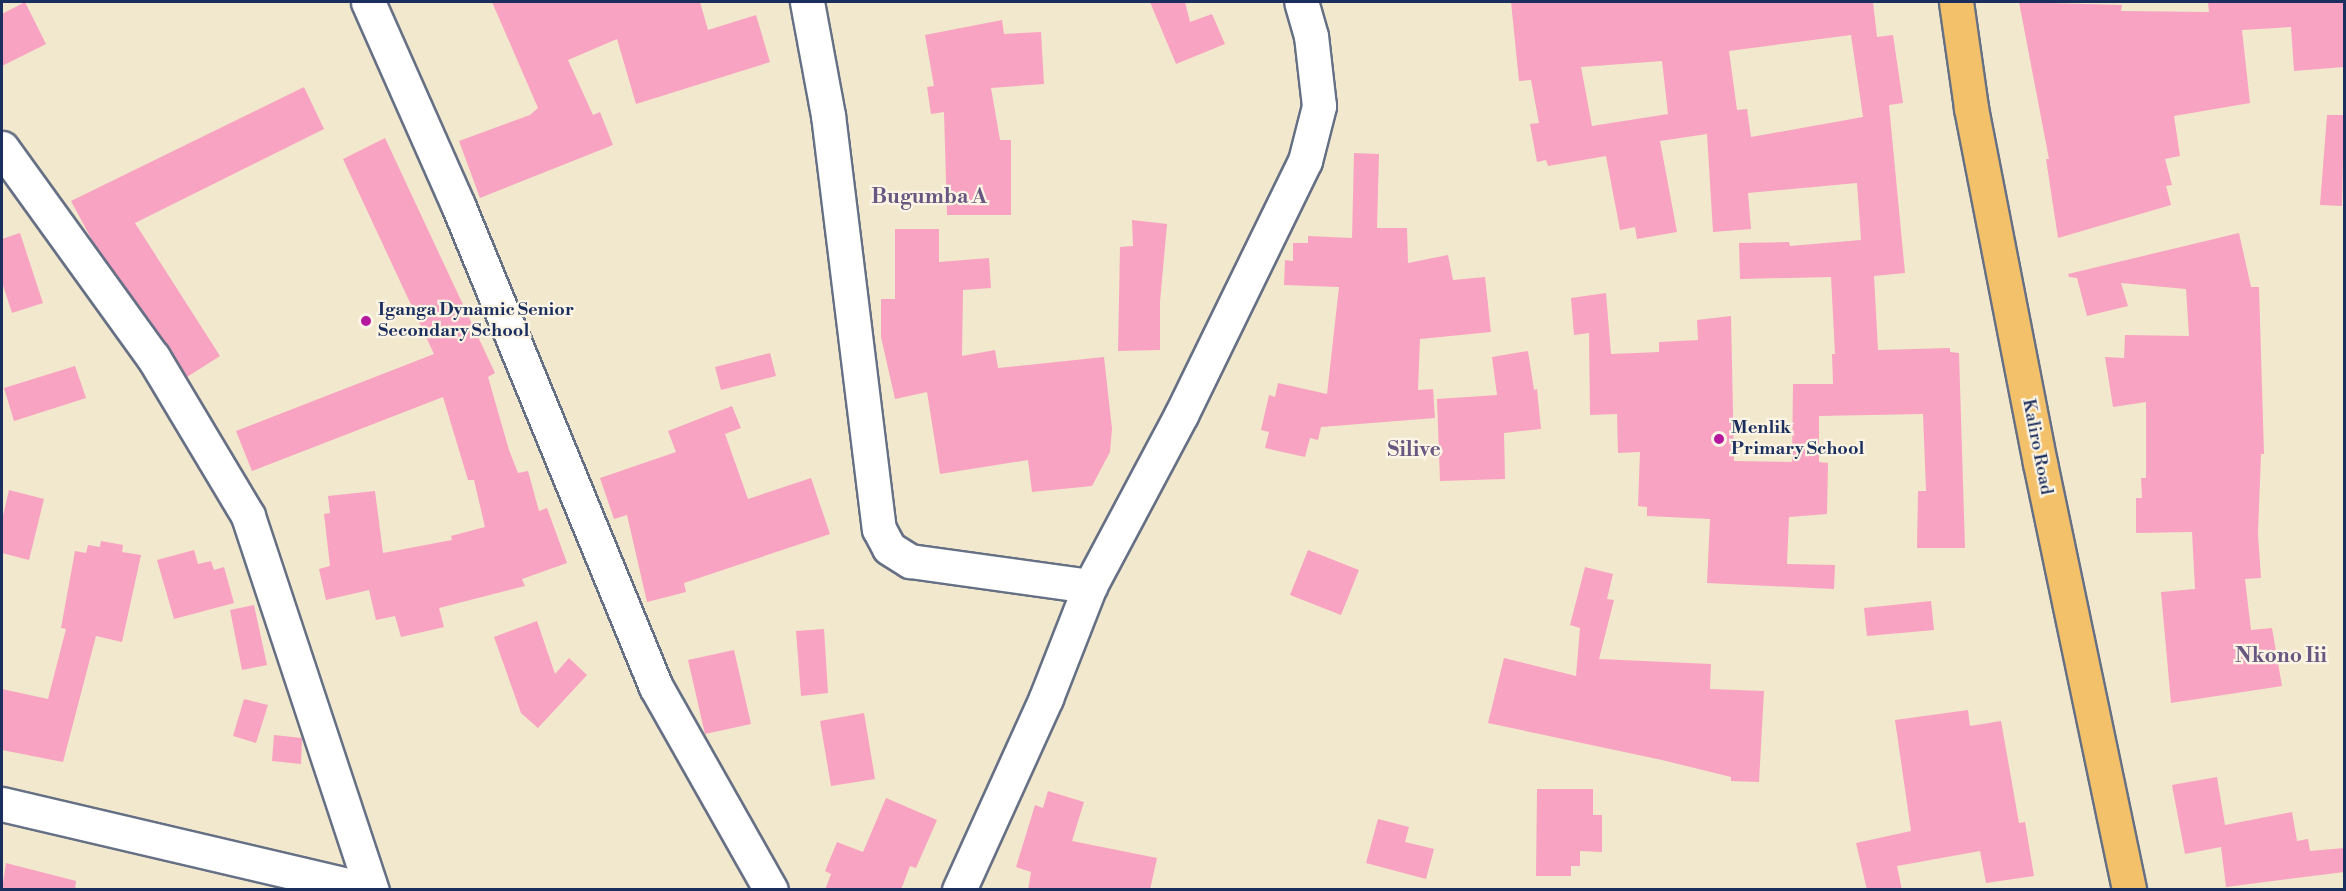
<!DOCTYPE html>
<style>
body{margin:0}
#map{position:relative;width:2346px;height:891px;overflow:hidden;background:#f2e8cd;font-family:"Libre Bodoni",serif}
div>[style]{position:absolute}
.building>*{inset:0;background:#f8a3c1}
.roads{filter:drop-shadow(2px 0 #667085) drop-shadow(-2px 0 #667085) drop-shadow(0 2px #667085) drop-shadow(0 -2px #667085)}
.minor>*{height:33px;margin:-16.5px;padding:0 16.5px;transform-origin:16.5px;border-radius:16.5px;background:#fff}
.major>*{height:33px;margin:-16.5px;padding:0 16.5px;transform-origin:16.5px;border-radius:16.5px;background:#f4c16b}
.dots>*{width:16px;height:16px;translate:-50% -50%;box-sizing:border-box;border:3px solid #fcf5e5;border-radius:50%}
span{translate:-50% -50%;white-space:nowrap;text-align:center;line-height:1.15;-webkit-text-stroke:4.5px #fcf5e5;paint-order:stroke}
.poi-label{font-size:18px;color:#1b2f5e;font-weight:700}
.left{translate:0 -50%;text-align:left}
.street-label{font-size:18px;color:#1b2f5e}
.quarter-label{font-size:21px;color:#685881;font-weight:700}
.frame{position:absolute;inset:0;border:3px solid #1b2f5e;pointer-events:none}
</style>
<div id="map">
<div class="building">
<i style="clip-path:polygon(25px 2px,46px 44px,2px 66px,2px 14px)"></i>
<i style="clip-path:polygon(492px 2px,700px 2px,708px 30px,756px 15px,770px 62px,636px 104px,617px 39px,568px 60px,593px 115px,600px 112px,613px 145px,480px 198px,459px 141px,530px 115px,538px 108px)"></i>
<i style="clip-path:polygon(1150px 2px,1185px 2px,1190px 22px,1212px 14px,1225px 44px,1176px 64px)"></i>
<i style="clip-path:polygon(evenodd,1511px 2px,1873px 2px,1877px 37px,1893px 35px,1903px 103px,1889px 105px,1905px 273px,1874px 276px,1878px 350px,1950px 348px,1950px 352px,1959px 353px,1965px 548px,1917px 548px,1918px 491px,1926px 491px,1923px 414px,1819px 416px,1819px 462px,1828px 463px,1827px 514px,1789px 517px,1787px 564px,1835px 565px,1834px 589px,1707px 583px,1710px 519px,1647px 516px,1647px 507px,1638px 506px,1640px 452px,1618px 453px,1617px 414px,1590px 415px,1589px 333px,1574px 335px,1571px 298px,1606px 293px,1611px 354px,1659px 352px,1659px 342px,1698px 340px,1697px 320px,1731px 316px,1734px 461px,1792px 462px,1793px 384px,1833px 384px,1832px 354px,1835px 354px,1831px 277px,1740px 279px,1739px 243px,1789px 242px,1790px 246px,1861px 240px,1857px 183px,1748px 193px,1751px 229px,1713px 232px,1707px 134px,1660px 141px,1677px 232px,1637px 239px,1635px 227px,1620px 230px,1606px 156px,1548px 166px,1546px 160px,1537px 162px,1530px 124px,1539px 123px,1531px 80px,1519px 81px,1511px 2px,1851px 35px,1863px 117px,1751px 137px,1747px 109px,1737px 110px,1729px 51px,1851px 35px,1511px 2px,1662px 61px,1668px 114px,1592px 126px,1581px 67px,1662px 61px)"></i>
<i style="clip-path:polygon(2019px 2px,2122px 5px,2121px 11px,2209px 12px,2208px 2px,2344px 2px,2344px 67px,2294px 71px,2291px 27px,2242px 30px,2250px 103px,2174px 116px,2180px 156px,2165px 159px,2172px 185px,2166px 186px,2171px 205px,2058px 238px,2046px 159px,2049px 159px)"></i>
<i style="clip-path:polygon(1002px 20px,1004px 34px,1041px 32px,1044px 84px,991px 88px,1000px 140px,1011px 140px,1011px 215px,947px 215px,944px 112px,931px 114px,927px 87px,934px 86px,925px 35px)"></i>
<i style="clip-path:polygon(304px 87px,324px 129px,135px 223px,220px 356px,187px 377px,93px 242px,71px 201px)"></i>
<i style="clip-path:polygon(2327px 115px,2344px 115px,2342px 206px,2320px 205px)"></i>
<i style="clip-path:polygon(385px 138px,495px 373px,488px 377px,509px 450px,518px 473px,528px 471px,539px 511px,547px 508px,567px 563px,522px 579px,525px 586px,439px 608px,444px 627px,401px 637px,395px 616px,376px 620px,369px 590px,326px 600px,319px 569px,330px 566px,324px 514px,330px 513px,328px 496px,375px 491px,383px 553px,452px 540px,451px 536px,485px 527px,474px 480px,468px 480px,443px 397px,252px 471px,236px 431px,434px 354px,343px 159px)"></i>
<i style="clip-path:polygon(1354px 153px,1379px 154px,1377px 228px,1407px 228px,1408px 263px,1448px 255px,1453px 280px,1485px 277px,1491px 332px,1420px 339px,1418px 390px,1433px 389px,1435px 418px,1321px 427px,1318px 440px,1310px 438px,1305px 457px,1265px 448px,1269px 432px,1261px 430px,1269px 395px,1275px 397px,1278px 383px,1327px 394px,1339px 287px,1284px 285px,1285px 260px,1293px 261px,1293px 243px,1308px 243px,1308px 236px,1352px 238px)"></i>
<i style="clip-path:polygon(1132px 220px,1167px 224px,1160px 302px,1160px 350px,1118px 351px,1120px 247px,1133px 246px)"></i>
<i style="clip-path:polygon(895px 229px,939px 229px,939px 262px,989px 258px,991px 288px,963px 290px,962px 356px,995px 350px,998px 368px,1104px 357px,1112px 429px,1110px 452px,1092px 486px,1032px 492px,1028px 460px,940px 474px,927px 392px,895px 399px,881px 337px,881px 299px,895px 299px)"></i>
<i style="clip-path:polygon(20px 233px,43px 303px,12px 313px,2px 282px,2px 239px)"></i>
<i style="clip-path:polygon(2239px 233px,2251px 287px,2259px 287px,2264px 454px,2261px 454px,2258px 534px,2261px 578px,2245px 579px,2251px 630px,2272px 628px,2282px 686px,2171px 703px,2161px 592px,2195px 589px,2192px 532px,2136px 533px,2136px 498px,2142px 498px,2141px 478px,2146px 478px,2146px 402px,2113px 407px,2105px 357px,2124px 358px,2125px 335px,2189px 336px,2186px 289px,2121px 283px,2128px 306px,2087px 316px,2077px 278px,2069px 277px,2068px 274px)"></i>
<i style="clip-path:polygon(1528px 351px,1534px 390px,1537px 389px,1541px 429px,1504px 433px,1505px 479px,1440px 481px,1437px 399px,1497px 395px,1492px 357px)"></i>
<i style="clip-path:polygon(770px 353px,776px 376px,721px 390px,715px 367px)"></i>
<i style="clip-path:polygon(75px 366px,86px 398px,14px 421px,4px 388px)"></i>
<i style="clip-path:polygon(732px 406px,741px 428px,725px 434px,748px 499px,811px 478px,830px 534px,684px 583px,686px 592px,647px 602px,627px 515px,614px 519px,600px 478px,676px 452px,668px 431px)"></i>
<i style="clip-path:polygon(9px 490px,44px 499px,29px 560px,2px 553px,2px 520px)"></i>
<i style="clip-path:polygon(101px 541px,123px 545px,122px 552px,141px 555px,122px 642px,96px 636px,63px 762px,2px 750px,2px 689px,48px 699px,66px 629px,61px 628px,75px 551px,86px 553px,88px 545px,100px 547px)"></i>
<i style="clip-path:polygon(194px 550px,198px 564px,211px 561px,214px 570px,224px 567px,234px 603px,174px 619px,157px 560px)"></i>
<i style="clip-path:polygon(1308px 550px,1359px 570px,1341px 615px,1290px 595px)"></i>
<i style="clip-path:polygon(1585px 567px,1613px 574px,1607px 599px,1614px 600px,1599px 659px,1711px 664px,1710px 689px,1764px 691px,1759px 782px,1731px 781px,1731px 777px,1662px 760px,1488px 723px,1504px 658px,1576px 676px,1580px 628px,1570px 625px)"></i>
<i style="clip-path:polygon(1931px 601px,1934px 630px,1867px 636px,1864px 608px)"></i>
<i style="clip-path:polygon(254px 605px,267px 665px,242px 670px,230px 610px)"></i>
<i style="clip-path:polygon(537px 621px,555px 674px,569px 658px,587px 675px,538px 728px,521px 713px,494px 637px)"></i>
<i style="clip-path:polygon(824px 629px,828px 693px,801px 696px,796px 631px)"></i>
<i style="clip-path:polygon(734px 650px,751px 724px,705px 734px,688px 660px)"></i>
<i style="clip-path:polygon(244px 699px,268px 705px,256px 743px,233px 736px)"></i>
<i style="clip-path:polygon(1968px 710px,1970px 726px,2001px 721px,2019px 823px,2025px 822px,2034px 876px,1986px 883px,1980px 851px,1897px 866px,1902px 890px,1867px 890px,1856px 843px,1911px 831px,1895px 720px)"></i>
<i style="clip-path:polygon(864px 713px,875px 779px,831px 786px,820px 721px)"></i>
<i style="clip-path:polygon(274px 735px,302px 738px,301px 764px,272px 761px)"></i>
<i style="clip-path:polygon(2217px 777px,2225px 825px,2292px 812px,2297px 841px,2308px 839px,2310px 851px,2344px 848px,2344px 872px,2226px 887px,2221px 847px,2185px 854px,2172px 785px)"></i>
<i style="clip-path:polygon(1537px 789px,1593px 789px,1593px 815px,1602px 815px,1602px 852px,1580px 851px,1580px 866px,1571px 866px,1571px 876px,1536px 876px)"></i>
<i style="clip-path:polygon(1048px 791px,1084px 802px,1072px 841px,1157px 858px,1150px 890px,1028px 890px,1031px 872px,1016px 867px,1035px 805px,1043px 808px)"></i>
<i style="clip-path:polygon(886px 798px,937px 820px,916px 868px,910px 866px,901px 890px,825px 890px,831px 874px,825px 871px,837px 842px,863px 852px)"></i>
<i style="clip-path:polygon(1378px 819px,1409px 827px,1405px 842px,1434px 849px,1426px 879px,1366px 863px)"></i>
<i style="clip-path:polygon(6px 863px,76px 881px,75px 890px,2px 890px)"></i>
</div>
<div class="roads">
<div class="minor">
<i style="left:368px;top:2px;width:222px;rotate:66.1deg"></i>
<i style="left:458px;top:205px;width:521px;rotate:67.67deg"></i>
<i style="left:656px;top:687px;width:233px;rotate:60.5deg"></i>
<i style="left:807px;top:2px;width:115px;rotate:79.5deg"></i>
<i style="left:828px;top:115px;width:417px;rotate:83deg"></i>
<i style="left:879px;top:529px;width:21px;rotate:62deg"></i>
<i style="left:889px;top:548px;width:25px;rotate:32deg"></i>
<i style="left:910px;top:561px;width:182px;rotate:7.9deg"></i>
<i style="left:2px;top:148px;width:258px;rotate:54.2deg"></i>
<i style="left:153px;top:357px;width:185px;rotate:59.1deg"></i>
<i style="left:248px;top:516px;width:394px;rotate:71.7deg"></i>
<i style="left:2px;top:804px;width:378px;rotate:13.2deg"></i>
<i style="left:959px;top:890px;width:211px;rotate:-65.6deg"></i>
<i style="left:1046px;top:698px;width:120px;rotate:-68.6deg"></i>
<i style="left:1090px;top:586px;width:194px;rotate:-62deg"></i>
<i style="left:1181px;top:415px;width:283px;rotate:-64deg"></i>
<i style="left:1305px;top:161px;width:57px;rotate:-75.7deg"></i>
<i style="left:1319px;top:106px;width:70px;rotate:-96.5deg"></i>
<i style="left:1311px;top:36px;width:35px;rotate:-106deg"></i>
</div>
<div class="major">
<i style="left:1956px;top:2px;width:107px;rotate:81.9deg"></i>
<i style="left:1971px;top:108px;width:362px;rotate:79deg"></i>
<i style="left:2040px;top:463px;width:436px;rotate:78.2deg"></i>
</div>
</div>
<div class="dots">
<i style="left:366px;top:321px;background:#b5179e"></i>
<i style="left:1719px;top:439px;background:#b5179e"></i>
</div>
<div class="poi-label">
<span class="left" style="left:378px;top:321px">Iganga Dynamic Senior<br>Secondary School</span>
<span class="left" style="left:1731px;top:439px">Menlik<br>Primary School</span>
</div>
<div class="street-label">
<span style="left:2037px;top:447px;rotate:79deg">Kaliro Road</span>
</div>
<div class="quarter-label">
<span style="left:929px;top:197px">Bugumba A</span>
<span style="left:1414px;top:450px">Silive</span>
<span style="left:2281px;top:656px">Nkono Iii</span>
</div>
<div class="frame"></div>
</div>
